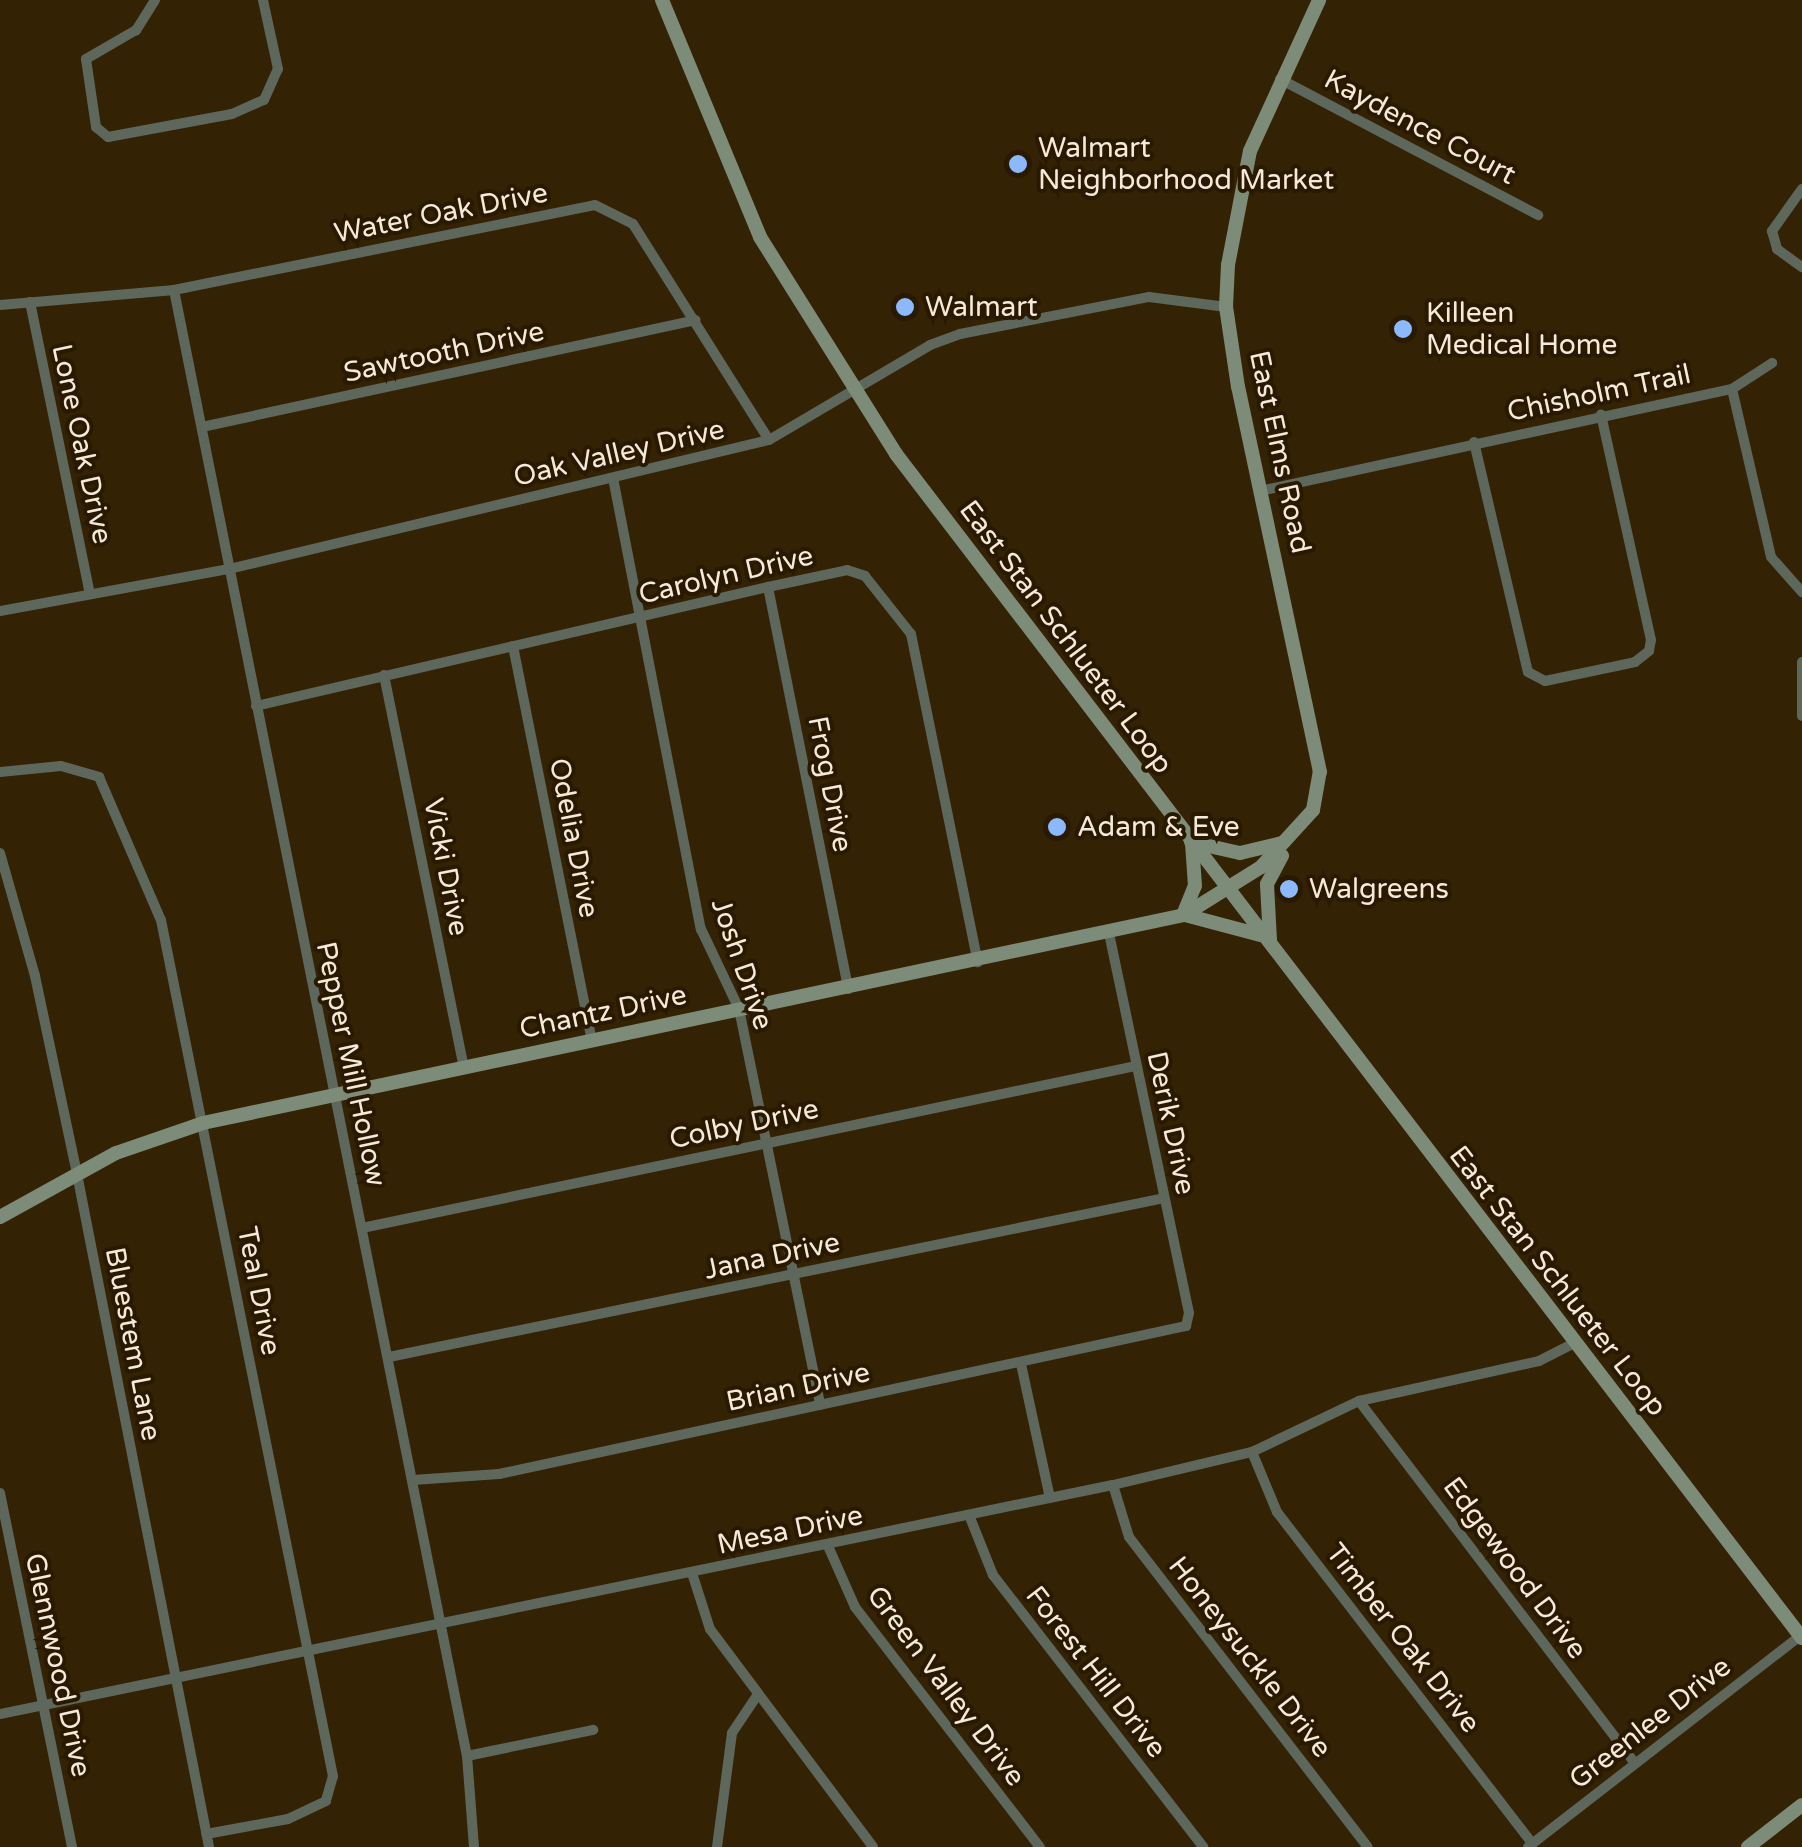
<!DOCTYPE html>
<style>
body{margin:0}
#map{position:relative;width:1802px;height:1847px;overflow:hidden;background:#342204;font-family:"Varela Round",sans-serif}
div>[style]{position:absolute}
.street>*{height:10px;margin:-5px;padding:0 5px;transform-origin:5px;border-radius:5px;background:#5e675b}
.secondary>*{height:14px;margin:-7px;padding:0 7px;transform-origin:7px;border-radius:7px;background:#7d8c78}
.dots>*{width:28px;height:28px;translate:-50% -50%;box-sizing:border-box;border:5px solid #291900;border-radius:50%}
span{translate:-50% -50%;white-space:nowrap;text-align:center;line-height:1.15;-webkit-text-stroke:8px #291900;paint-order:stroke}
.street-label{font-size:28px;color:#f5ead9}
.poi-label{font-size:28px;color:#f5ead9}
.left{translate:0 -50%;text-align:left}
</style>
<div id="map">
<div class="street">
<i style="left:155px;top:0;width:36px;rotate:122deg"></i>
<i style="left:136px;top:30px;width:58px;rotate:149.9deg"></i>
<i style="left:86px;top:59px;width:69px;rotate:81.6deg"></i>
<i style="left:96px;top:127px;width:16px;rotate:40deg"></i>
<i style="left:108px;top:137px;width:126px;rotate:-10.5deg"></i>
<i style="left:232px;top:114px;width:35px;rotate:-24deg"></i>
<i style="left:264px;top:100px;width:34px;rotate:-66deg"></i>
<i style="left:278px;top:69px;width:71px;rotate:-102.3deg"></i>
<i style="left:1280px;top:79px;width:292px;rotate:27.8deg"></i>
<i style="left:1802px;top:189px;width:52px;rotate:125.5deg"></i>
<i style="left:1772px;top:231px;width:19px;rotate:74deg"></i>
<i style="left:1777px;top:249px;width:31px;rotate:36deg"></i>
<i style="left:174px;top:290px;width:1495px;rotate:78.7deg"></i>
<i style="left:467px;top:1756px;width:91px;rotate:85.6deg"></i>
<i style="left:30px;top:302px;width:298px;rotate:78.4deg"></i>
<i style="left:0;top:305px;width:175px;rotate:-4.9deg"></i>
<i style="left:174px;top:290px;width:429px;rotate:-11.4deg"></i>
<i style="left:595px;top:205px;width:42px;rotate:26.6deg"></i>
<i style="left:633px;top:224px;width:255px;rotate:57.8deg"></i>
<i style="left:1732px;top:389px;width:172px;rotate:76.9deg"></i>
<i style="left:1771px;top:557px;width:47px;rotate:48.5deg"></i>
<i style="left:202px;top:427px;width:505px;rotate:-12.22deg"></i>
<i style="left:1474px;top:442px;width:236px;rotate:76.8deg"></i>
<i style="left:1528px;top:672px;width:19px;rotate:28deg"></i>
<i style="left:1545px;top:681px;width:92px;rotate:-11.9deg"></i>
<i style="left:1635px;top:662px;width:18px;rotate:-38deg"></i>
<i style="left:1649px;top:651px;width:11px;rotate:-80deg"></i>
<i style="left:1651px;top:640px;width:231px;rotate:-102.5deg"></i>
<i style="left:613px;top:478px;width:460px;rotate:79deg"></i>
<i style="left:701px;top:929px;width:89px;rotate:64.6deg"></i>
<i style="left:739px;top:1009px;width:404px;rotate:78.4deg"></i>
<i style="left:1260px;top:491px;width:483px;rotate:-12.2deg"></i>
<i style="left:1732px;top:389px;width:48px;rotate:-33deg"></i>
<i style="left:768px;top:587px;width:410px;rotate:78.7deg"></i>
<i style="left:0;top:611px;width:233px;rotate:-10.4deg"></i>
<i style="left:229px;top:569px;width:555px;rotate:-13.44deg"></i>
<i style="left:769px;top:440px;width:187px;rotate:-30.5deg"></i>
<i style="left:930px;top:345px;width:32px;rotate:-20deg"></i>
<i style="left:960px;top:334px;width:193px;rotate:-11.1deg"></i>
<i style="left:1149px;top:297px;width:78px;rotate:7.4deg"></i>
<i style="left:513px;top:646px;width:402px;rotate:78.7deg"></i>
<i style="left:1802px;top:662px;width:54px;rotate:90deg"></i>
<i style="left:384px;top:675px;width:400px;rotate:78.5deg"></i>
<i style="left:256px;top:706px;width:526px;rotate:-13.08deg"></i>
<i style="left:768px;top:587px;width:81px;rotate:-12.1deg"></i>
<i style="left:847px;top:570px;width:19px;rotate:18deg"></i>
<i style="left:865px;top:576px;width:74px;rotate:51.6deg"></i>
<i style="left:911px;top:634px;width:335px;rotate:78.5deg"></i>
<i style="left:0;top:772px;width:61px;rotate:-5.6deg"></i>
<i style="left:61px;top:766px;width:40px;rotate:16deg"></i>
<i style="left:99px;top:777px;width:156px;rotate:66.6deg"></i>
<i style="left:161px;top:920px;width:873px;rotate:78.64deg"></i>
<i style="left:333px;top:1776px;width:26px;rotate:106deg"></i>
<i style="left:326px;top:1801px;width:42px;rotate:154.7deg"></i>
<i style="left:288px;top:1819px;width:83px;rotate:169.6deg"></i>
<i style="left:0;top:853px;width:128px;rotate:74.1deg"></i>
<i style="left:35px;top:976px;width:202px;rotate:78deg"></i>
<i style="left:77px;top:1174px;width:686px;rotate:78.9deg"></i>
<i style="left:362px;top:1228px;width:791px;rotate:-11.82deg"></i>
<i style="left:389px;top:1357px;width:791px;rotate:-11.59deg"></i>
<i style="left:1021px;top:1364px;width:137px;rotate:77.8deg"></i>
<i style="left:1359px;top:1401px;width:455px;rotate:52.7deg"></i>
<i style="left:1252px;top:1452px;width:65px;rotate:67.4deg"></i>
<i style="left:1277px;top:1512px;width:418px;rotate:52.4deg"></i>
<i style="left:413px;top:1480px;width:86px;rotate:-4deg"></i>
<i style="left:499px;top:1474px;width:703px;rotate:-12.16deg"></i>
<i style="left:1186px;top:1326px;width:13px;rotate:-77deg"></i>
<i style="left:1189px;top:1313px;width:388px;rotate:-101.9deg"></i>
<i style="left:1113px;top:1485px;width:54px;rotate:72.9deg"></i>
<i style="left:1129px;top:1537px;width:391px;rotate:52.4deg"></i>
<i style="left:0;top:1493px;width:361px;rotate:78.5deg"></i>
<i style="left:969px;top:1515px;width:65px;rotate:68.2deg"></i>
<i style="left:993px;top:1575px;width:344px;rotate:52.3deg"></i>
<i style="left:828px;top:1546px;width:67px;rotate:66.1deg"></i>
<i style="left:855px;top:1607px;width:303px;rotate:52.4deg"></i>
<i style="left:692px;top:1573px;width:59px;rotate:72.2deg"></i>
<i style="left:710px;top:1629px;width:272px;rotate:53.2deg"></i>
<i style="left:0;top:1714px;width:1136px;rotate:-11.63deg"></i>
<i style="left:1113px;top:1485px;width:143px;rotate:-13.4deg"></i>
<i style="left:1252px;top:1452px;width:119px;rotate:-25.5deg"></i>
<i style="left:1359px;top:1401px;width:184px;rotate:-12.5deg"></i>
<i style="left:1539px;top:1361px;width:38px;rotate:-27deg"></i>
<i style="left:467px;top:1756px;width:129px;rotate:-11.7deg"></i>
<i style="left:717px;top:1847px;width:115px;rotate:-82.5deg"></i>
<i style="left:732px;top:1733px;width:43px;rotate:-56.3deg"></i>
<i style="left:1528px;top:1847px;width:344px;rotate:-37.8deg"></i>
</div>
<div class="secondary">
<i style="left:662px;top:0;width:256px;rotate:67.5deg"></i>
<i style="left:760px;top:237px;width:256px;rotate:57.9deg"></i>
<i style="left:896px;top:454px;width:1491px;rotate:52.58deg"></i>
<i style="left:1191px;top:842px;width:50px;rotate:12.7deg"></i>
<i style="left:1240px;top:853px;width:43px;rotate:-13.4deg"></i>
<i style="left:1183px;top:915px;width:31px;rotate:-68deg"></i>
<i style="left:1195px;top:886px;width:39px;rotate:-94deg"></i>
<i style="left:1185px;top:915px;width:78px;rotate:14.9deg"></i>
<i style="left:1270px;top:940px;width:56px;rotate:-93.1deg"></i>
<i style="left:1267px;top:884px;width:32px;rotate:-62deg"></i>
<i style="left:0;top:1217px;width:132px;rotate:-28.9deg"></i>
<i style="left:116px;top:1153px;width:92px;rotate:-19deg"></i>
<i style="left:203px;top:1123px;width:1003px;rotate:-11.97deg"></i>
<i style="left:1184px;top:915px;width:91px;rotate:-31.9deg"></i>
<i style="left:1261px;top:867px;width:77px;rotate:-47.6deg"></i>
<i style="left:1313px;top:810px;width:39px;rotate:-80deg"></i>
<i style="left:1320px;top:772px;width:394px;rotate:-102deg"></i>
<i style="left:1238px;top:387px;width:81px;rotate:-98.5deg"></i>
<i style="left:1226px;top:307px;width:42px;rotate:-87.3deg"></i>
<i style="left:1228px;top:265px;width:116px;rotate:-79.1deg"></i>
<i style="left:1250px;top:151px;width:166px;rotate:-65.4deg"></i>
<i style="left:1748px;top:1847px;width:68px;rotate:-37.9deg"></i>
</div>
<div class="dots">
<i style="left:1018px;top:164px;background:#8cb9fc"></i>
<i style="left:905px;top:307px;background:#8cb9fc"></i>
<i style="left:1403px;top:329px;background:#8cb9fc"></i>
<i style="left:1057px;top:827px;background:#8cb9fc"></i>
<i style="left:1289px;top:889px;background:#8cb9fc"></i>
</div>
<div class="street-label">
<span style="left:1420px;top:127px;rotate:28deg">Kaydence Court</span>
<span style="left:441px;top:213px;rotate:-11deg">Water Oak Drive</span>
<span style="left:444px;top:352px;rotate:-12deg">Sawtooth Drive</span>
<span style="left:1599px;top:393px;rotate:-12deg">Chisholm Trail</span>
<span style="left:82px;top:444px;rotate:78deg">Lone Oak Drive</span>
<span style="left:1280px;top:452px;rotate:78deg">East Elms Road</span>
<span style="left:619px;top:453px;rotate:-13deg">Oak Valley Drive</span>
<span style="left:726px;top:575px;rotate:-13deg">Carolyn Drive</span>
<span style="left:1066px;top:637px;rotate:53deg">East Stan Schlueter Loop</span>
<span style="left:830px;top:784px;rotate:79deg">Frog Drive</span>
<span style="left:574px;top:838px;rotate:79deg">Odelia Drive</span>
<span style="left:446px;top:867px;rotate:79deg">Vicki Drive</span>
<span style="left:742px;top:964px;rotate:71deg">Josh Drive</span>
<span style="left:603px;top:1012px;rotate:-12deg">Chantz Drive</span>
<span style="left:351px;top:1064px;rotate:78deg">Pepper Mill Hollow</span>
<span style="left:1171px;top:1123px;rotate:78deg">Derik Drive</span>
<span style="left:744px;top:1124px;rotate:-12deg">Colby Drive</span>
<span style="left:772px;top:1256px;rotate:-12deg">Jana Drive</span>
<span style="left:1558px;top:1281px;rotate:52deg">East Stan Schlueter Loop</span>
<span style="left:259px;top:1291px;rotate:79deg">Teal Drive</span>
<span style="left:133px;top:1344px;rotate:79deg">Bluestem Lane</span>
<span style="left:798px;top:1387px;rotate:-12deg">Brian Drive</span>
<span style="left:790px;top:1530px;rotate:-12deg">Mesa Drive</span>
<span style="left:1515px;top:1568px;rotate:53deg">Edgewood Drive</span>
<span style="left:1403px;top:1638px;rotate:52deg">Timber Oak Drive</span>
<span style="left:1250px;top:1657px;rotate:52deg">Honeysuckle Drive</span>
<span style="left:58px;top:1665px;rotate:78deg">Glennwood Drive</span>
<span style="left:1096px;top:1672px;rotate:52deg">Forest Hill Drive</span>
<span style="left:946px;top:1686px;rotate:53deg">Green Valley Drive</span>
<span style="left:1650px;top:1723px;rotate:-38deg">Greenlee Drive</span>
</div>
<div class="poi-label">
<span class="left" style="left:1038px;top:164px">Walmart<br>Neighborhood Market</span>
<span class="left" style="left:925px;top:307px">Walmart</span>
<span class="left" style="left:1426px;top:329px">Killeen<br>Medical Home</span>
<span class="left" style="left:1077px;top:827px">Adam &amp; Eve</span>
<span class="left" style="left:1309px;top:889px">Walgreens</span>
</div>
</div>
